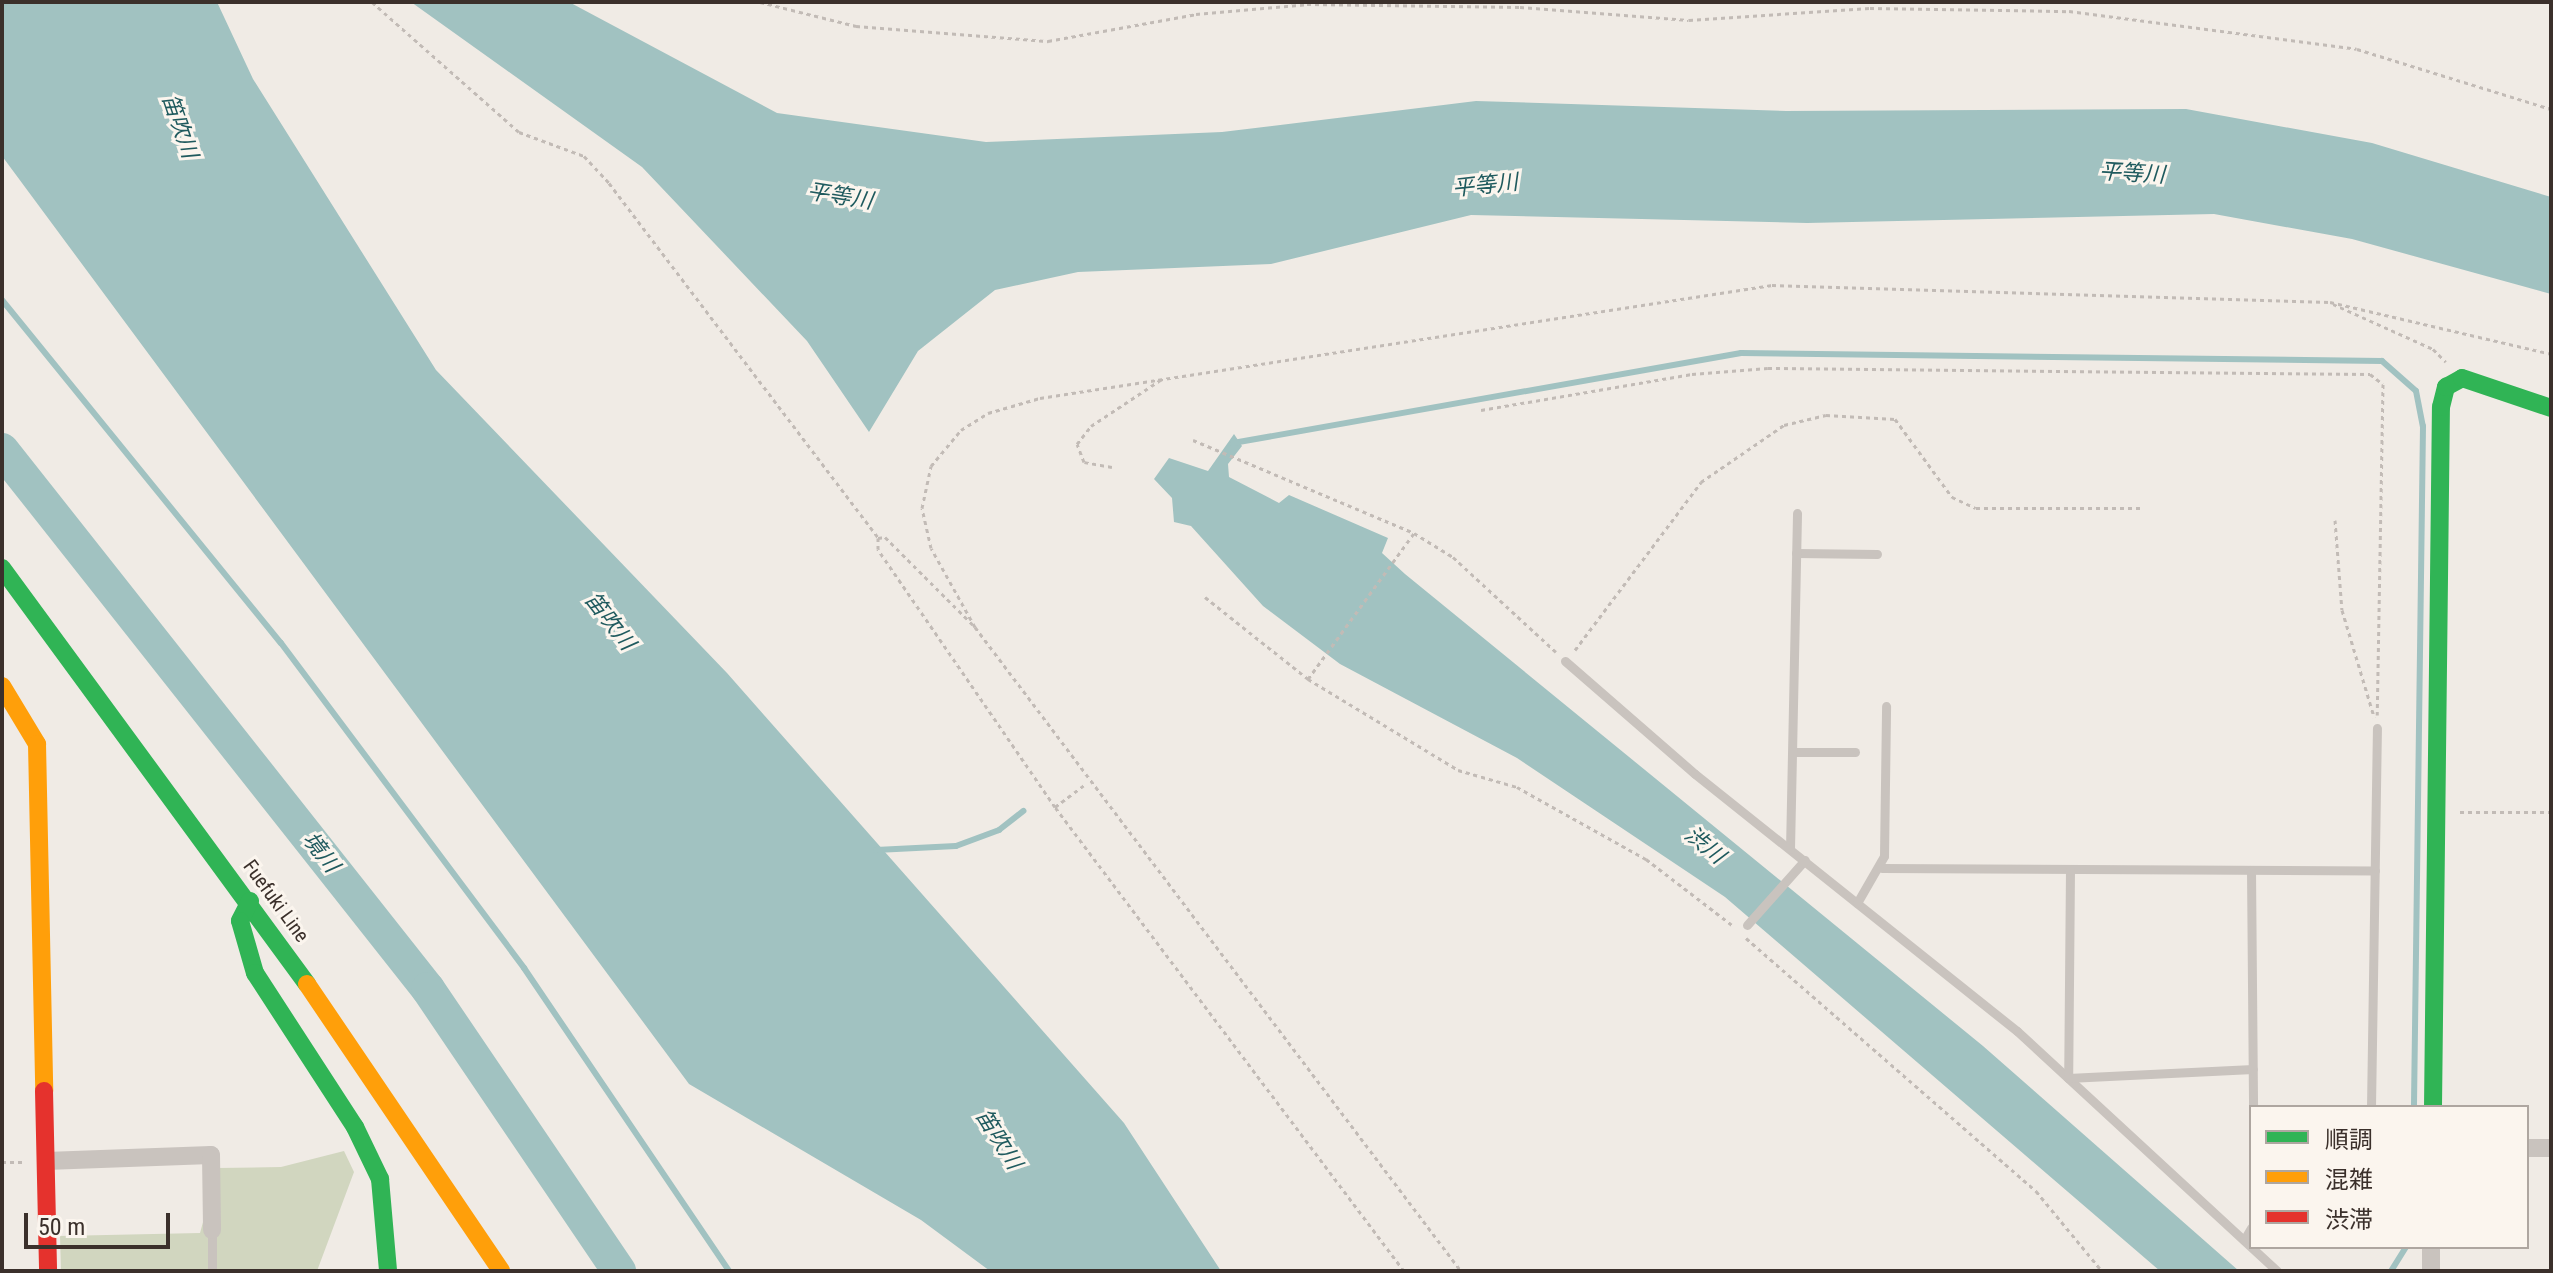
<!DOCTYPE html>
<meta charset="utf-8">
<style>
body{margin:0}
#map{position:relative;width:2553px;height:1273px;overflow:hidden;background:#f0ebe5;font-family:"Roboto Condensed","Noto Sans JP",sans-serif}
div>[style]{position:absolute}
.green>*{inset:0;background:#d1d6bf}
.water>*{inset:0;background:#a1c2c1}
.stream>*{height:6px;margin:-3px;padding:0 3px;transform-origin:3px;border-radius:3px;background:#a1c2c1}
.river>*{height:34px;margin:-17px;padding:0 17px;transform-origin:17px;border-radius:17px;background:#a1c2c1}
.path>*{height:3px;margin-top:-1.5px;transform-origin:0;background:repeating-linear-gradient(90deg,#c2bbb6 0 4px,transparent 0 8px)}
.lane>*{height:9px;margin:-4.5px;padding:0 4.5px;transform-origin:4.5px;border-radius:4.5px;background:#c9c3be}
.street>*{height:18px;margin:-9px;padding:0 9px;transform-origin:9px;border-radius:9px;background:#c9c3be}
.fast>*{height:18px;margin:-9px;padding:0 9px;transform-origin:9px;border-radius:9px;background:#30b455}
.slow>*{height:18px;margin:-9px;padding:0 9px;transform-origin:9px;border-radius:9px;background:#ff9f0a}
.jam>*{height:18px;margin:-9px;padding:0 9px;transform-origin:9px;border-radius:9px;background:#e5322d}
span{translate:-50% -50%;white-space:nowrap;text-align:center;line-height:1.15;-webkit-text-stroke:6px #fbf5ee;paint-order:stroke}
.street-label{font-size:20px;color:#3b302b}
.water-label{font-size:22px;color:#1f5a5e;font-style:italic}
.frame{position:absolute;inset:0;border:4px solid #3b302b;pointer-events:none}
.legend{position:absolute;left:2249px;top:1105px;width:280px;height:144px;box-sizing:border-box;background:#fbf5ee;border:2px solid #aea6a0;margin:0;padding:10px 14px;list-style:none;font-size:24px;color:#3b302b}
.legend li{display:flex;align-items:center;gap:16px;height:40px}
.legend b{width:40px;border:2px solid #aea6a0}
.scale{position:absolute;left:24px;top:1213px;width:146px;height:36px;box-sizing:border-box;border:4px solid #3b302b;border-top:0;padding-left:10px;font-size:24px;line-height:28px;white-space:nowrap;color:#3b302b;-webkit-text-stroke:6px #fbf5ee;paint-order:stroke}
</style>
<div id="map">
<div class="green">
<i style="clip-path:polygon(344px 1151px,354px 1172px,317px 1271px,61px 1271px,60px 1236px,200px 1233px,218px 1168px,281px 1167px)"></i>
</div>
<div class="water">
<i style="clip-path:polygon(2px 2px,217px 2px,253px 79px,436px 370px,727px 673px,1124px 1123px,1221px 1271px,990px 1271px,921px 1220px,689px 1084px,2px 156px)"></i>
<i style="clip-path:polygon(411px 2px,569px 2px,777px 113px,986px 142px,1222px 132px,1476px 101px,1786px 111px,2186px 109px,2372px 143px,2551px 197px,2551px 294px,2352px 239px,2214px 214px,1807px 223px,1471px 215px,1271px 264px,1078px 272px,995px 290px,918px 351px,869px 432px,807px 341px,642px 167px)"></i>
<i style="clip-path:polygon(1234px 434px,1242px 446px,1228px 464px,1229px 477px,1279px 503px,1289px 495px,1388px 538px,1382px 553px,1405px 574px,1983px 1046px,2239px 1271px,2160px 1271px,1725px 897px,1517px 758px,1340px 664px,1263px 606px,1191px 526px,1174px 522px,1172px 498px,1154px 479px,1169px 458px,1208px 471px)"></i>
</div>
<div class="stream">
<i style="left:2px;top:300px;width:442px;rotate:50.9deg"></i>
<i style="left:281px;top:643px;width:406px;rotate:53.2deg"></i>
<i style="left:524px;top:968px;width:366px;rotate:55.9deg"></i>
<i style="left:1233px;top:443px;width:516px;rotate:-10.05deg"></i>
<i style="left:1741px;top:353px;width:641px;rotate:0.72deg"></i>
<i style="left:2382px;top:361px;width:45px;rotate:41.4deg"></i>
<i style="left:2416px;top:391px;width:36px;rotate:79deg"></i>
<i style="left:2423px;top:426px;width:681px;rotate:90.76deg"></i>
<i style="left:876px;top:850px;width:80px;rotate:-2.9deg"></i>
<i style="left:956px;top:846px;width:46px;rotate:-20.4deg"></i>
<i style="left:999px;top:830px;width:31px;rotate:-38deg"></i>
<i style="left:2391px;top:1271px;width:28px;rotate:-58deg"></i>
</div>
<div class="river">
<i style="left:2px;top:450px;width:687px;rotate:51.68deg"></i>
<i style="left:428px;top:989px;width:341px;rotate:55.9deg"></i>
</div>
<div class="path">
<i style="left:372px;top:2px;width:196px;rotate:41.5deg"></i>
<i style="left:519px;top:132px;width:69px;rotate:20.3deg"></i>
<i style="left:584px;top:156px;width:37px;rotate:47deg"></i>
<i style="left:609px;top:183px;width:445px;rotate:52.8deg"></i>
<i style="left:760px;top:2px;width:99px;rotate:14deg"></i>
<i style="left:856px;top:26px;width:193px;rotate:4.5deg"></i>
<i style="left:1048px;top:41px;width:150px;rotate:-10.3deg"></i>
<i style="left:1196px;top:14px;width:111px;rotate:-5.1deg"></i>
<i style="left:1307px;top:4px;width:213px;rotate:0.8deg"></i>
<i style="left:1520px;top:7px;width:169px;rotate:4.4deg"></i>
<i style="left:1689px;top:20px;width:181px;rotate:-3.8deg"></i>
<i style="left:1870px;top:8px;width:199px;rotate:0.9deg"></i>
<i style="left:2069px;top:11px;width:290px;rotate:7.5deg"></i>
<i style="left:2357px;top:49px;width:203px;rotate:17.2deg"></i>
<i style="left:2333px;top:304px;width:110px;rotate:24.2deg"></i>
<i style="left:2433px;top:349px;width:18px;rotate:45deg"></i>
<i style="left:1481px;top:410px;width:214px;rotate:-9.7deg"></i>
<i style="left:1692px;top:374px;width:76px;rotate:-4.5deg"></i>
<i style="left:1768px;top:368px;width:602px;rotate:0.57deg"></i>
<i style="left:2370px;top:374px;width:16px;rotate:38deg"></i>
<i style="left:2383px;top:384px;width:331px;rotate:91deg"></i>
<i style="left:1193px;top:440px;width:240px;rotate:22.8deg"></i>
<i style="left:1112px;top:467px;width:28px;rotate:-170deg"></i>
<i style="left:1084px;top:462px;width:19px;rotate:-111deg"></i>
<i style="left:1077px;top:444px;width:23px;rotate:-52deg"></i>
<i style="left:1091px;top:426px;width:85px;rotate:-33.5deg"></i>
<i style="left:2335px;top:520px;width:90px;rotate:85.6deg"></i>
<i style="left:2342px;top:610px;width:112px;rotate:73.3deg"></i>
<i style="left:1205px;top:597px;width:132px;rotate:38.5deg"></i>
<i style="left:1308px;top:679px;width:175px;rotate:31.2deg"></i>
<i style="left:1458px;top:770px;width:61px;rotate:16.1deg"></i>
<i style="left:1517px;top:787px;width:148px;rotate:29.2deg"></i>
<i style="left:1646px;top:859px;width:108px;rotate:37.5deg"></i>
<i style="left:975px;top:627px;width:807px;rotate:52.96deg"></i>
<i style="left:1575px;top:650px;width:210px;rotate:-53.1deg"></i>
<i style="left:1701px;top:482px;width:101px;rotate:-34.5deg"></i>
<i style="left:1784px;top:425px;width:43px;rotate:-13.4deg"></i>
<i style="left:1826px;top:415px;width:69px;rotate:3.3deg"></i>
<i style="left:1895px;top:419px;width:97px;rotate:53.8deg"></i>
<i style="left:1952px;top:497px;width:26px;rotate:25deg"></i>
<i style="left:1976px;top:508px;width:167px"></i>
<i style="left:1308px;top:679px;width:180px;rotate:-54deg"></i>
<i style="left:1414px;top:533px;width:46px;rotate:31.6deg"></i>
<i style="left:1453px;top:557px;width:140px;rotate:42.7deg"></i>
<i style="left:1055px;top:807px;width:36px;rotate:-37deg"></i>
<i style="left:2460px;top:812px;width:91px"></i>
<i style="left:1746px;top:938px;width:385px;rotate:41.1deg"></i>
<i style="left:2036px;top:1191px;width:104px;rotate:50.5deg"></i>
<i style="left:2px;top:1162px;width:20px"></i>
<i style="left:1404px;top:1271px;width:581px;rotate:-126.95deg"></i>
<i style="left:1055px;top:807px;width:313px;rotate:-124.5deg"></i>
<i style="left:878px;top:549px;width:11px;rotate:-90deg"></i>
<i style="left:878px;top:538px;width:7px;rotate:-8deg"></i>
<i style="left:885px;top:537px;width:127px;rotate:45deg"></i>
<i style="left:975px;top:627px;width:90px;rotate:-119.1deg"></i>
<i style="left:931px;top:548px;width:41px;rotate:-102.7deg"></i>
<i style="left:922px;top:508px;width:43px;rotate:-77.9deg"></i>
<i style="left:931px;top:466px;width:47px;rotate:-50.2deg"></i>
<i style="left:961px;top:430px;width:32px;rotate:-32deg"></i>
<i style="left:988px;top:413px;width:54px;rotate:-16.1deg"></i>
<i style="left:1040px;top:398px;width:741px;rotate:-8.78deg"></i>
<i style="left:1772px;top:285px;width:558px;rotate:1.75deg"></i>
<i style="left:2330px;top:302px;width:227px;rotate:13.2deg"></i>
</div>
<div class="lane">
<i style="left:1796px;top:553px;width:81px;rotate:0.7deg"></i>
<i style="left:1565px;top:661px;width:172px;rotate:41deg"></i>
<i style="left:1695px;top:774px;width:412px;rotate:38.6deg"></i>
<i style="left:2017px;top:1031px;width:354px;rotate:42.7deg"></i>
<i style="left:1793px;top:752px;width:62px"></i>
<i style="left:1790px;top:849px;width:336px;rotate:-88.8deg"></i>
<i style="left:1882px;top:868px;width:493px;rotate:0.3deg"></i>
<i style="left:2070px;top:869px;width:209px;rotate:90.5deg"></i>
<i style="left:2068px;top:1078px;width:185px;rotate:-2.8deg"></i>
<i style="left:2251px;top:870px;width:237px;rotate:89.5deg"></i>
<i style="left:1857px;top:903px;width:54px;rotate:-60.1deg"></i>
<i style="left:1884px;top:856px;width:150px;rotate:-89.2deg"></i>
<i style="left:1747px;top:925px;width:87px;rotate:-48.3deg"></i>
<i style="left:2371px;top:1107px;width:379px;rotate:-89.1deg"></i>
<i style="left:212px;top:1230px;width:41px;rotate:90deg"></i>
<i style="left:2244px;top:1240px;width:14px;rotate:-60deg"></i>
</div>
<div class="street">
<i style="left:2527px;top:1148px;width:24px"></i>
<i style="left:46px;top:1161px;width:165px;rotate:-2.1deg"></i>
<i style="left:211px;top:1155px;width:75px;rotate:89.2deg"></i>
<i style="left:2431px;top:1271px;width:24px;rotate:-90deg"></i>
</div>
<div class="fast">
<i style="left:2px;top:568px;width:516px;rotate:53.75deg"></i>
<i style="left:250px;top:901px;width:22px;rotate:117deg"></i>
<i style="left:240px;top:921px;width:54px;rotate:73.9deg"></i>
<i style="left:255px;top:973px;width:184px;rotate:57deg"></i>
<i style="left:355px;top:1127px;width:58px;rotate:64.3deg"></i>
<i style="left:380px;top:1179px;width:92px;rotate:85deg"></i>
<i style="left:2433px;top:1107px;width:700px;rotate:-89.35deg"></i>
<i style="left:2441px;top:407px;width:21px;rotate:-76deg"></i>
<i style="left:2446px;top:387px;width:18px;rotate:-29deg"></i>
<i style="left:2462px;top:378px;width:94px;rotate:18.6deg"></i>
</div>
<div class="slow">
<i style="left:2px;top:686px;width:68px;rotate:58.9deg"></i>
<i style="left:37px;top:744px;width:347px;rotate:88.8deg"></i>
<i style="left:307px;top:984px;width:346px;rotate:55.9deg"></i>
</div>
<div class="jam">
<i style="left:44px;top:1091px;width:180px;rotate:88.7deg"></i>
</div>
<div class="street-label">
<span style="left:276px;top:901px;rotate:54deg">Fuefuki Line</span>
</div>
<div class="water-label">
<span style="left:180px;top:126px;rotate:71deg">笛吹川</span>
<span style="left:2132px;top:173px;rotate:3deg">平等川</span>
<span style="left:1485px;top:185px;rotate:-6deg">平等川</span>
<span style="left:840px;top:196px;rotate:9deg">平等川</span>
<span style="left:610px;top:621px;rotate:52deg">笛吹川</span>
<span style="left:1705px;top:845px;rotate:39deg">渋川</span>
<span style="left:321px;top:852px;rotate:52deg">境川</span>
<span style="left:999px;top:1139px;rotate:58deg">笛吹川</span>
</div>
<div class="frame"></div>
<ul class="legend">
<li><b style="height:10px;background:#30b455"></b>順調</li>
<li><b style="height:10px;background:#ff9f0a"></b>混雑</li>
<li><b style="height:10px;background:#e5322d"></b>渋滞</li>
</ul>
<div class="scale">50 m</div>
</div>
